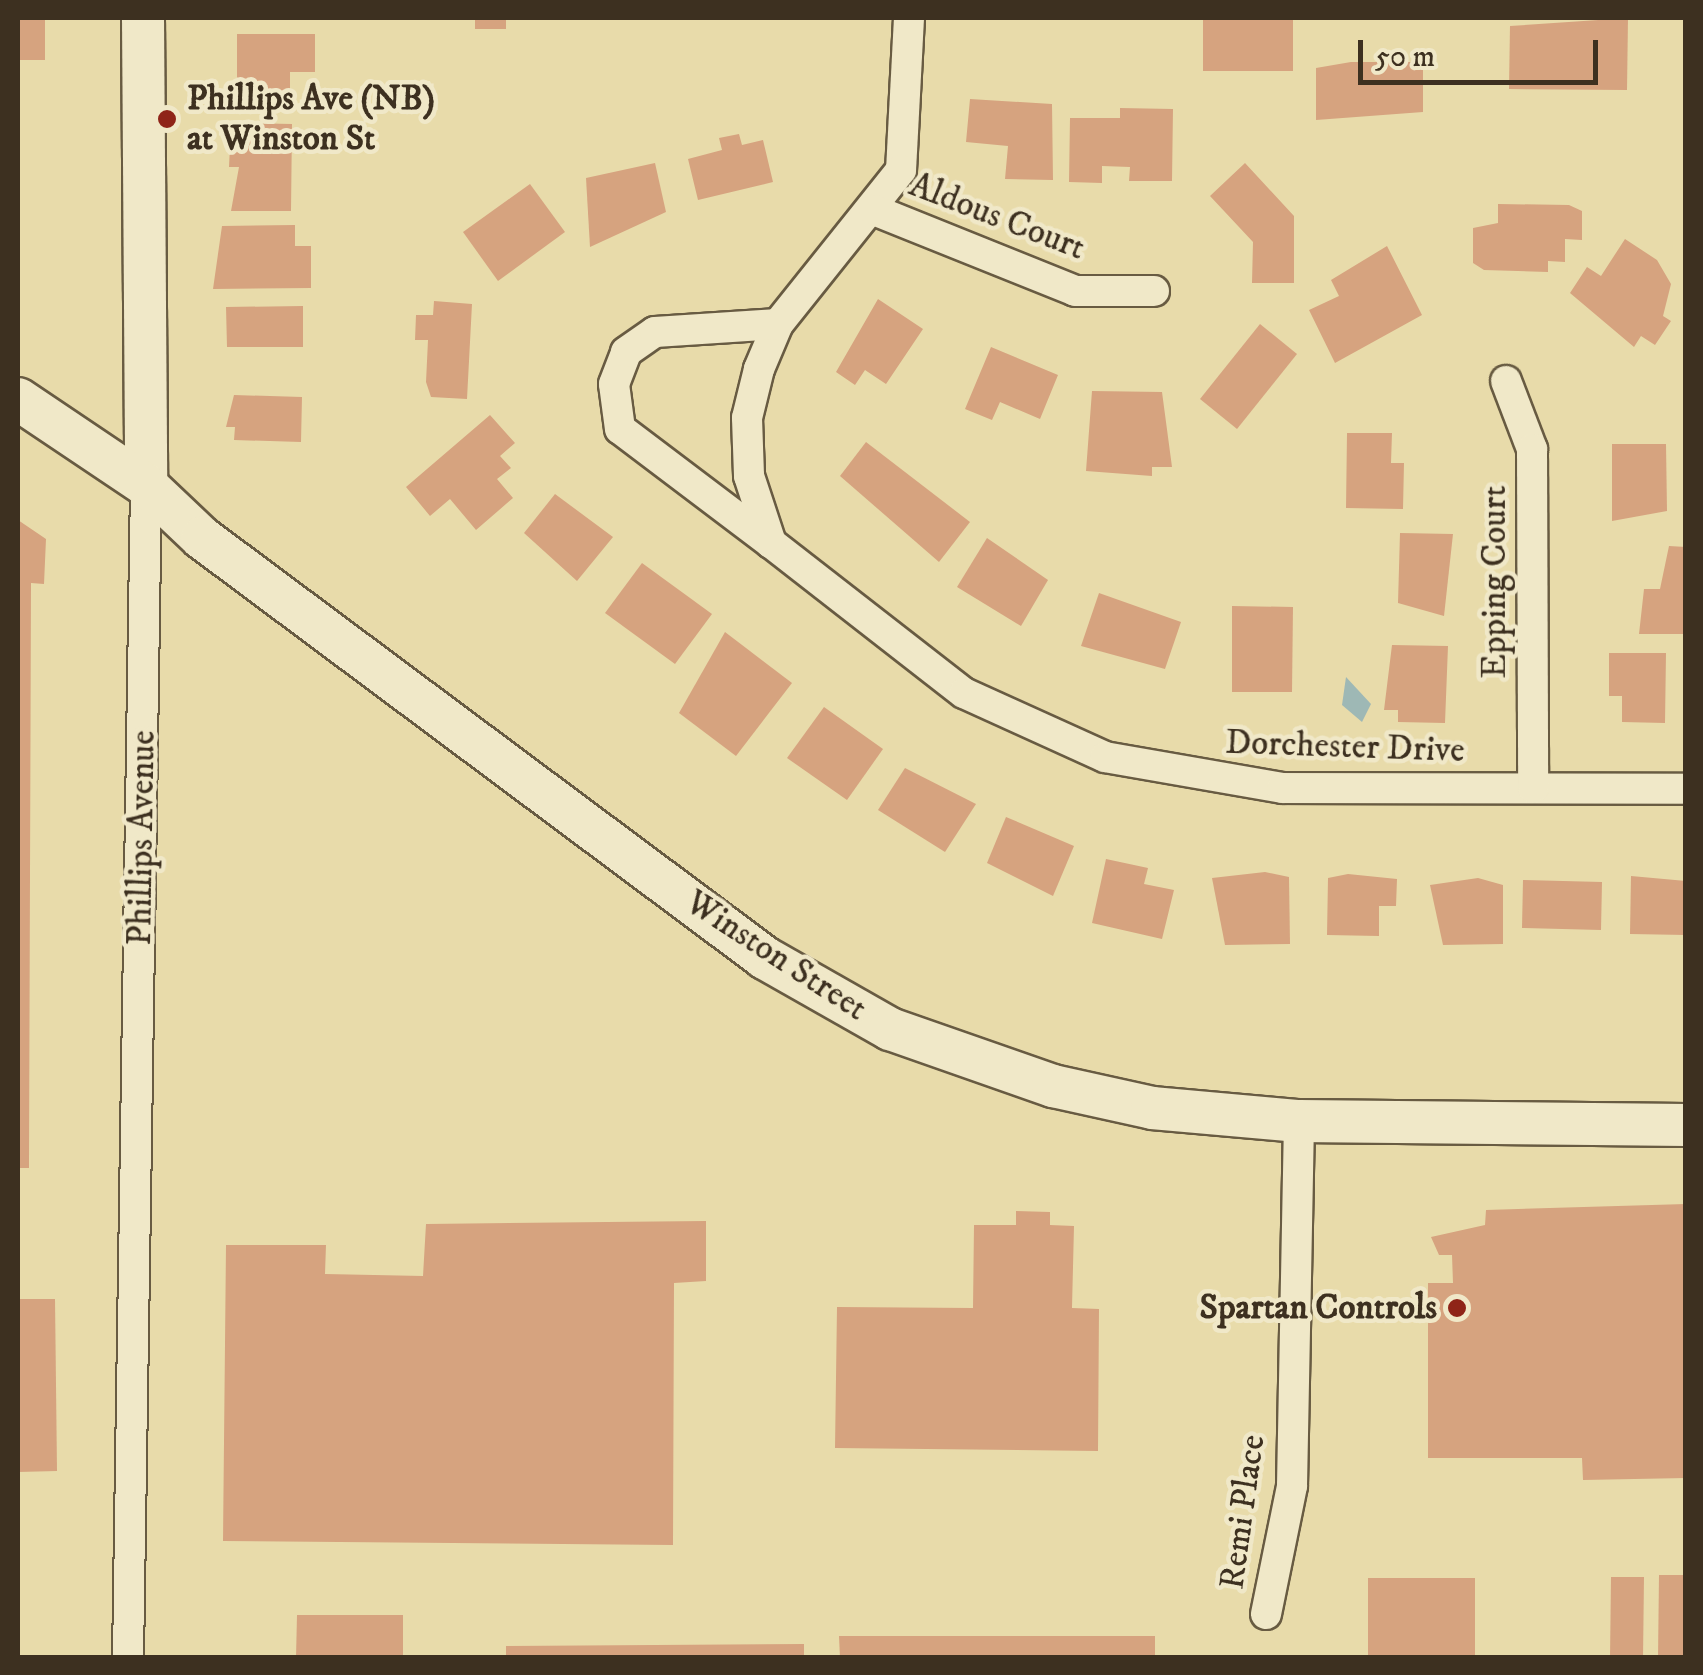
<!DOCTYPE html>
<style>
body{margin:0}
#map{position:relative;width:1703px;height:1675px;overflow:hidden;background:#e8dbaa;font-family:"IM FELL DW Pica",serif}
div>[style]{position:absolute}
.water>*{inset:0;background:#9eb8b5}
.building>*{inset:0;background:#d6a37f}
.roads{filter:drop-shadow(2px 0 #685b42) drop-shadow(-2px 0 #685b42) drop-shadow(0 2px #685b42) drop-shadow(0 -2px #685b42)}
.street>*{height:30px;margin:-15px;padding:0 15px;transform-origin:15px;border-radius:15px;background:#f0e8c8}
.secondary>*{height:42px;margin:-21px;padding:0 21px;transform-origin:21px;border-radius:21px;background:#f0e8c8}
.dots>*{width:28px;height:28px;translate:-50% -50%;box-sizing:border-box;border:5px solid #f0e8c8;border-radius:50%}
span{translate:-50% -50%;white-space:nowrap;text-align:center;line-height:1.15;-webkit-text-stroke:9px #f0e8c8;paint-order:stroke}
.poi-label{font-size:35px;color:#3d3020;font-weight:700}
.left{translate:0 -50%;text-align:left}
.right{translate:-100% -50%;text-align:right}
.street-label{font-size:35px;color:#3d3020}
.frame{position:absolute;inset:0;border:20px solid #3d3020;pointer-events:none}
.scale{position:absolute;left:1358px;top:40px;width:240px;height:45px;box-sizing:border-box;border:5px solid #3d3020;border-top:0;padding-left:12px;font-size:30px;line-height:35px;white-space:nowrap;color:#3d3020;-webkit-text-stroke:8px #f0e8c8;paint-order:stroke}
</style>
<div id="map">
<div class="water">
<i style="clip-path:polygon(1346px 677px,1371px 704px,1362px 722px,1342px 705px)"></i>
</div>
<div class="building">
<i style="clip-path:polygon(18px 18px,45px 18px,45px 60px,18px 60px)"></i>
<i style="clip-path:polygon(475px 18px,506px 18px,506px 29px,475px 29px)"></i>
<i style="clip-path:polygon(1203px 18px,1293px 18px,1293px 71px,1203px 71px)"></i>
<i style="clip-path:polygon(1628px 18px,1627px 90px,1509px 89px,1510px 26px)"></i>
<i style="clip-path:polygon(237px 34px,315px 34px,315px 72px,290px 72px,290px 104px,237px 111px)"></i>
<i style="clip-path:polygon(1351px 62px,1423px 62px,1423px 112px,1316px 120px,1316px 68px)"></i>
<i style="clip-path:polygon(970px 99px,1052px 104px,1053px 180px,1005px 179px,1008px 146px,966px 142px)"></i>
<i style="clip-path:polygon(1120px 108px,1173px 109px,1172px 181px,1129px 181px,1130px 167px,1102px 166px,1102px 183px,1069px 182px,1070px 118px,1120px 118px)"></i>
<i style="clip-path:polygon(242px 123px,292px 124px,291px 211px,231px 211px,239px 167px,229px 167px,230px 146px,242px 146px)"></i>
<i style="clip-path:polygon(739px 134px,742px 145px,763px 140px,773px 182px,698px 200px,688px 159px,722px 150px,719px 138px)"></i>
<i style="clip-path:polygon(655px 163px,666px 212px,590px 247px,586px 178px)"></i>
<i style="clip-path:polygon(1245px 163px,1294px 216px,1294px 283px,1252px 283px,1253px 242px,1210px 196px)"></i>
<i style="clip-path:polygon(530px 184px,565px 232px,498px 281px,463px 232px)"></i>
<i style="clip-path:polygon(1498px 204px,1569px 205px,1582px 211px,1582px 240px,1565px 239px,1565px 262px,1548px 261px,1548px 272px,1484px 270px,1473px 263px,1473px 228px,1498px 223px)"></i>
<i style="clip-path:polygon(295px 225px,295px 246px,311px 246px,311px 288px,213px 289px,222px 226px)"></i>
<i style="clip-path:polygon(1625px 239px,1657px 260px,1671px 284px,1663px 316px,1671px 321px,1655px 345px,1641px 336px,1634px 347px,1570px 293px,1587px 267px,1601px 276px)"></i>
<i style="clip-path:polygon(1387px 246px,1422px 315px,1335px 363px,1309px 310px,1339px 296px,1331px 280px)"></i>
<i style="clip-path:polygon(878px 299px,923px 329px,886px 384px,865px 370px,855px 385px,836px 372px)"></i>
<i style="clip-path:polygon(434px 301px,472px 304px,467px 399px,431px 397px,426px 382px,428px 340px,415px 340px,416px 315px,433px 315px)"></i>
<i style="clip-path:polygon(303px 306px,303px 347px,227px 347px,226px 307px)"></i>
<i style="clip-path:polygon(1260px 324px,1297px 354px,1237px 429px,1200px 399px)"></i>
<i style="clip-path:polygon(991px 347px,1058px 375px,1040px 419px,1000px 402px,992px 420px,965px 409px)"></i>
<i style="clip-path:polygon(1092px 391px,1162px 392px,1172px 467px,1152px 467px,1152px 476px,1086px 471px)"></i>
<i style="clip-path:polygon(234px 395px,302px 397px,301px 442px,234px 440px,235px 427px,226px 427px)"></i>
<i style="clip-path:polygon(490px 415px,515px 443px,500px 456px,511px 468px,497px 479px,513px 498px,476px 530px,450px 499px,430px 516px,406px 487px)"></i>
<i style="clip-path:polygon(1347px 433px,1392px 433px,1391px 463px,1404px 463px,1403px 509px,1346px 508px)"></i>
<i style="clip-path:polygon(866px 442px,970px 522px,939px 562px,840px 476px)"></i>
<i style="clip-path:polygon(1612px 444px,1666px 444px,1667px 511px,1612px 521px)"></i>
<i style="clip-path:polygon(555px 494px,613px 537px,577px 581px,524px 533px)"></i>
<i style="clip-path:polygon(18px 520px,46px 539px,44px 584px,31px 583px,29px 1168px,18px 1168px)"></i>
<i style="clip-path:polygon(1400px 533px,1453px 534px,1444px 616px,1398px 603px)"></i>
<i style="clip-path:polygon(987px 538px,1048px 580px,1021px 626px,957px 587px)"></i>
<i style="clip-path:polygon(1669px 546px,1686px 547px,1686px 634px,1639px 634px,1644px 589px,1660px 589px)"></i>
<i style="clip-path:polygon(642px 563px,712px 614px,675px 664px,605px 613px)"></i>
<i style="clip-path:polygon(1099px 593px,1181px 622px,1165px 669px,1081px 646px)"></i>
<i style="clip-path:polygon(1232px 606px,1293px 607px,1292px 692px,1232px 692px)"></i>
<i style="clip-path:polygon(725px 632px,792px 683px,736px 756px,679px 713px)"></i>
<i style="clip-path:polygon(1392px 645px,1448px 646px,1445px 723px,1398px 722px,1398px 710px,1384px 710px)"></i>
<i style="clip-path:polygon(1609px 653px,1666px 653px,1665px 723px,1622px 722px,1622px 696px,1609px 696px)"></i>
<i style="clip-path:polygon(824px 707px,883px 749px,847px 800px,787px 758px)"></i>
<i style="clip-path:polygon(905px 768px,976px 804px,945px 852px,878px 810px)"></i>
<i style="clip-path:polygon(1006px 817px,1074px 846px,1053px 896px,987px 863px)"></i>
<i style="clip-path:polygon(1106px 859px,1148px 868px,1144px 884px,1174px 890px,1162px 939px,1092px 923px)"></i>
<i style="clip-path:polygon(1265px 872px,1289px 877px,1290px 944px,1225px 945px,1212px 878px)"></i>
<i style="clip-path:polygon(1348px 874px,1397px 879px,1396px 906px,1379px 906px,1379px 936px,1327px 935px,1328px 878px)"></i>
<i style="clip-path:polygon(1631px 876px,1686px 881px,1686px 935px,1630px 934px)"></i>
<i style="clip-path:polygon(1478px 878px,1503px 885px,1503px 944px,1443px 945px,1430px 885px)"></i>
<i style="clip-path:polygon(1523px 880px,1602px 882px,1601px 930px,1522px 928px)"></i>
<i style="clip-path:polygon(1686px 1204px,1686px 1478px,1583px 1480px,1582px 1458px,1428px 1458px,1428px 1283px,1453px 1283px,1452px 1255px,1439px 1255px,1431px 1237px,1485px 1225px,1486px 1210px)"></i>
<i style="clip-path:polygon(1016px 1211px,1050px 1212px,1050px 1225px,1074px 1226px,1072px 1308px,1099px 1309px,1098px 1451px,835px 1448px,837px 1307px,973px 1308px,974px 1225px,1016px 1225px)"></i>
<i style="clip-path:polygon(706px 1221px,706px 1281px,674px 1283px,673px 1545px,223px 1541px,226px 1245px,326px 1245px,325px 1274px,423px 1276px,426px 1224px)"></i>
<i style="clip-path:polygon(18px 1299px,55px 1299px,57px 1471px,18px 1472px)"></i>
<i style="clip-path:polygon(1659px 1575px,1686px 1575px,1686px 1658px,1658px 1658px)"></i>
<i style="clip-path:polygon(1611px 1577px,1644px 1577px,1643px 1658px,1610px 1658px)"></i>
<i style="clip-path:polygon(1368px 1578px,1475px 1578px,1475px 1656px,1368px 1656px)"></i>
<i style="clip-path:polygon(297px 1615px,403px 1615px,403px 1658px,296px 1658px)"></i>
<i style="clip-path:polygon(839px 1636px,1155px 1636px,1155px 1658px,840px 1658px)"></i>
<i style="clip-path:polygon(804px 1644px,804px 1658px,506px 1658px,506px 1646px)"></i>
</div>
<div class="roads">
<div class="street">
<i style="left:909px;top:18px;width:152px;rotate:93deg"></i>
<i style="left:901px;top:170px;width:197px;rotate:128.6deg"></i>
<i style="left:778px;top:324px;width:49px;rotate:112.9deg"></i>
<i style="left:759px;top:369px;width:50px;rotate:103.8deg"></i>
<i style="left:747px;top:418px;width:58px;rotate:88deg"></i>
<i style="left:749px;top:476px;width:71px;rotate:71.8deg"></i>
<i style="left:771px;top:543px;width:244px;rotate:37.9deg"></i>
<i style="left:964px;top:693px;width:155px;rotate:24.4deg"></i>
<i style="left:1105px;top:757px;width:180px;rotate:9.9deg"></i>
<i style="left:1282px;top:788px;width:404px;rotate:0.1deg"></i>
<i style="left:874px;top:210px;width:217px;rotate:21.9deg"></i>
<i style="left:1075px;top:291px;width:79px"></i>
<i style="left:1506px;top:381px;width:73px;rotate:69.1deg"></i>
<i style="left:1532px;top:449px;width:339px;rotate:89.8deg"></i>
<i style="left:771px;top:543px;width:189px;rotate:-142.9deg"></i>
<i style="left:620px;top:429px;width:45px;rotate:-97.6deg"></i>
<i style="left:614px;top:384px;width:34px;rotate:-69deg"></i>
<i style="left:626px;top:352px;width:35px;rotate:-35deg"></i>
<i style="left:655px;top:332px;width:123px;rotate:-3.7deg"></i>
<i style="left:1266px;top:1614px;width:131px;rotate:-78.5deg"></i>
<i style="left:1292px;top:1486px;width:365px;rotate:-88.9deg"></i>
<i style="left:128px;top:1658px;width:1173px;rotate:-89.12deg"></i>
</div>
<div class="secondary">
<i style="left:143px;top:18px;width:467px;rotate:89.6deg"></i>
<i style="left:18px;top:399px;width:154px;rotate:33.9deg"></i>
<i style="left:146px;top:485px;width:77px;rotate:43.4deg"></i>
<i style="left:202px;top:538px;width:702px;rotate:36.72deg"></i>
<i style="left:765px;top:958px;width:144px;rotate:29.6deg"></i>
<i style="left:890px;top:1029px;width:173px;rotate:19.3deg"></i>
<i style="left:1053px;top:1086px;width:101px;rotate:12.5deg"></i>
<i style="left:1152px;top:1108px;width:148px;rotate:5.1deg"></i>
<i style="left:1299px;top:1121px;width:387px;rotate:0.6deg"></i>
</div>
</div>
<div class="dots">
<i style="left:167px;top:119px;background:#8f2418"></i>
<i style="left:1457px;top:1308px;background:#8f2418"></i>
</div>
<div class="poi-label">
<span class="left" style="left:187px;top:119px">Phillips Ave (NB)<br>at Winston St</span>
<span class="right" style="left:1437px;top:1308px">Spartan Controls</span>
</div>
<div class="street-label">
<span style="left:997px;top:217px;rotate:21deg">Aldous Court</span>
<span style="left:1495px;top:582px;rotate:-90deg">Epping Court</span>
<span style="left:1345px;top:747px;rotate:2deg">Dorchester Drive</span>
<span style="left:142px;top:838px;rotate:-89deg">Phillips Avenue</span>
<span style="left:776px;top:956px;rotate:33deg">Winston Street</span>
<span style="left:1243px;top:1512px;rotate:-82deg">Remi Place</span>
</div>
<div class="frame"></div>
<div class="scale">50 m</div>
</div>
